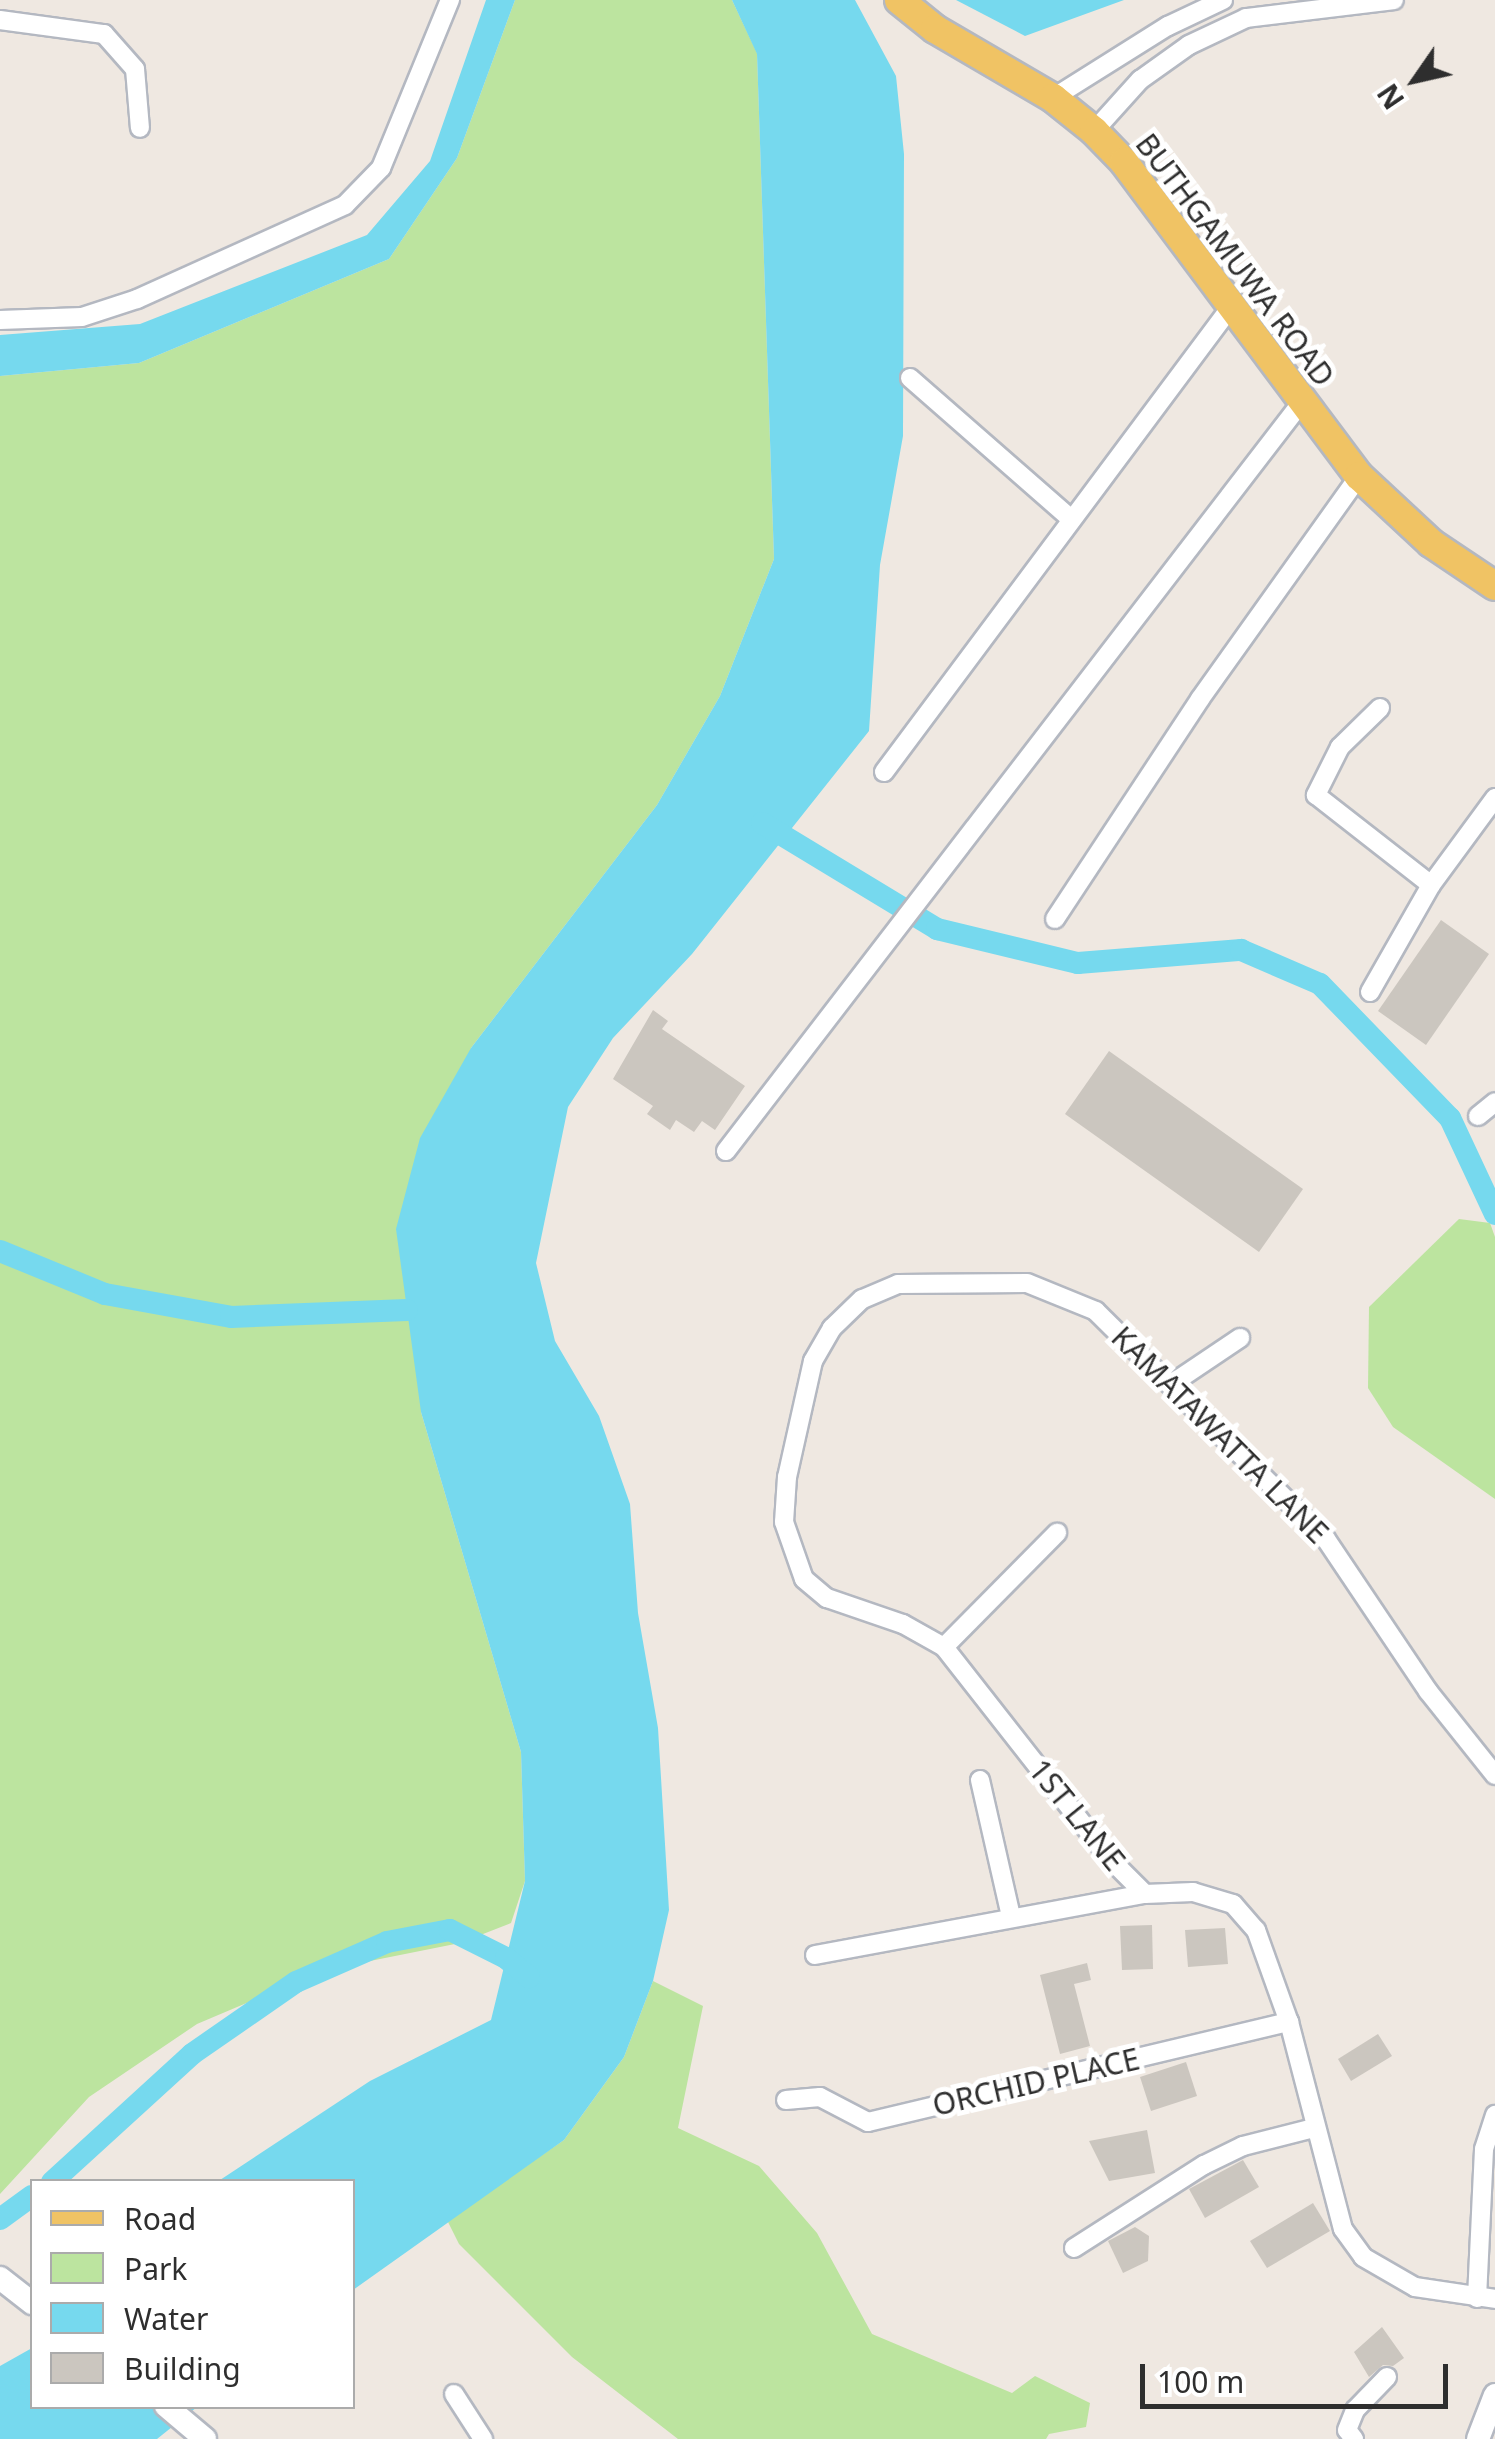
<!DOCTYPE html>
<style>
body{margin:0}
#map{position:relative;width:1495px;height:2439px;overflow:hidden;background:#efe8e1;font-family:"Noto Sans",sans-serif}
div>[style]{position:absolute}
.green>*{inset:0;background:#bce49f}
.water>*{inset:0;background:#76d9ee}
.canal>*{height:22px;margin:-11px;padding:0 11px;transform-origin:11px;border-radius:11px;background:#76d9ee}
.building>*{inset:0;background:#cbc6bf}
.roads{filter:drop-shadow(2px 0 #b4b8c1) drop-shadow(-2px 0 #b4b8c1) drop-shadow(0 2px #b4b8c1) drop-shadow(0 -2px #b4b8c1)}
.minor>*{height:18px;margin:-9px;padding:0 9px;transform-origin:9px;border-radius:9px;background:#fff}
.tertiary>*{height:22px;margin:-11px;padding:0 11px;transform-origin:11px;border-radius:11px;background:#fff}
.primary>*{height:28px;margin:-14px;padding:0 14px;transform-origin:14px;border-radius:14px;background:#f0c364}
span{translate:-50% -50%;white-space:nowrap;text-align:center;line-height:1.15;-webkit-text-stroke:10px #fff;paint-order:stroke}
.street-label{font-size:30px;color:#2e2e2e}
.legend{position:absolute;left:30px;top:2179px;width:325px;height:230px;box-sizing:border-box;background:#fff;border:2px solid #ababab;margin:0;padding:12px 18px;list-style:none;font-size:30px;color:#2e2e2e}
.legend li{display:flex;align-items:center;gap:20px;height:50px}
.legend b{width:50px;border:2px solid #ababab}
.north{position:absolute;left:1365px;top:30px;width:100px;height:100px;-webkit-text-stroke:8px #fff;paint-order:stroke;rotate:236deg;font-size:28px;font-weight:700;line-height:40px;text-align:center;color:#2e2e2e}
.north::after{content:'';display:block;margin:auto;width:35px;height:45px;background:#2e2e2e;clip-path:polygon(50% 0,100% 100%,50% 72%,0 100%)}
.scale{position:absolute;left:1140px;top:2364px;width:308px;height:45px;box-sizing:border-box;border:5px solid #2e2e2e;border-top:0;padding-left:12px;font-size:30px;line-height:35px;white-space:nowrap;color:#2e2e2e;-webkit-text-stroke:8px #fff;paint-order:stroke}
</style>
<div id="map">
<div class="green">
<i style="clip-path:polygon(515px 0,732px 0,757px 53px,774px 559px,720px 696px,657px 805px,471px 1048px,421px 1412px,521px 1752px,525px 1881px,511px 1923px,460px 1943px,325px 1970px,197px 2024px,89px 2097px,0 2194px,0 376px,139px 363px,389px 259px,457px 158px)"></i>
<i style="clip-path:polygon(1459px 1219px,1490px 1223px,1495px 1237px,1495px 1499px,1393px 1427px,1368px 1388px,1369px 1307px)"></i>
<i style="clip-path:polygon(653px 1981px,703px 2006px,678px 2128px,759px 2166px,817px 2233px,872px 2334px,1012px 2393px,1035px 2376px,1090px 2403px,1086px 2427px,1049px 2434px,1046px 2439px,678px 2439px,572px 2357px,459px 2244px,447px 2220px,564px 2140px,624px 2057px)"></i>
</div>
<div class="water">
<i style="clip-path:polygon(486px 0,515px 0,457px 158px,389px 259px,139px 363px,0 376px,0 335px,140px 324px,367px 235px,430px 161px)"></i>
<i style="clip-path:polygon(732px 0,855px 0,896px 76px,904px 154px,903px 436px,880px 565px,869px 731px,692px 954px,613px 1038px,568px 1107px,536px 1263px,555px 1341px,599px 1416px,630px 1504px,638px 1613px,658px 1728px,669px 1910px,653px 1981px,624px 2057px,564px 2140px,353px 2290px,352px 2182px,217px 2182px,370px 2081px,491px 2020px,525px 1881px,521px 1752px,421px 1412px,396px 1229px,420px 1138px,471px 1048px,657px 805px,720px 696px,774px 559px,757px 54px)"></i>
<i style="clip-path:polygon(956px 0,1124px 0,1025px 36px)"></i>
<i style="clip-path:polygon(32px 2348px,32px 2406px,197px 2407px,157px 2439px,0 2439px,0 2366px)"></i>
</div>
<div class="canal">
<i style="left:762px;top:823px;width:205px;rotate:31.2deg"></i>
<i style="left:937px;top:929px;width:145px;rotate:13.6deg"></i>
<i style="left:1078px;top:963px;width:164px;rotate:-4.6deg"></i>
<i style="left:1241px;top:950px;width:86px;rotate:23.3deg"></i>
<i style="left:1320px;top:984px;width:187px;rotate:45.9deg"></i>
<i style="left:1450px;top:1118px;width:106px;rotate:64.9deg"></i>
<i style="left:0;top:1251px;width:113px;rotate:22.3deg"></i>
<i style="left:105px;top:1294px;width:128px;rotate:10.3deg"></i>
<i style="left:231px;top:1317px;width:176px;rotate:-2.3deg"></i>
<i style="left:52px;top:2182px;width:190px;rotate:-42.4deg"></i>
<i style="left:192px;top:2054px;width:126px;rotate:-34.7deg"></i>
<i style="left:296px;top:1982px;width:99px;rotate:-23.7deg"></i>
<i style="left:387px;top:1942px;width:64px;rotate:-10.8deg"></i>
<i style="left:450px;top:1930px;width:63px;rotate:26.6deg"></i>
<i style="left:506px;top:1958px;width:30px;rotate:40deg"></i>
<i style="left:0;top:2219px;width:39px;rotate:-36deg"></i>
</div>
<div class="building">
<i style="clip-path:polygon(1441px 920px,1489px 954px,1426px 1045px,1378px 1011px)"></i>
<i style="clip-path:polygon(653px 1010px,668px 1021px,662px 1029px,745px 1086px,715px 1130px,702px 1121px,694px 1132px,676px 1120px,670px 1130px,647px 1114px,653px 1106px,613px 1079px)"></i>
<i style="clip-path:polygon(1109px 1051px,1303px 1189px,1259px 1252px,1065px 1114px)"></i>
<i style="clip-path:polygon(1152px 1925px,1153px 1969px,1122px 1970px,1120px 1926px)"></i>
<i style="clip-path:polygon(1225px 1928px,1228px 1964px,1188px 1967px,1185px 1930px)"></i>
<i style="clip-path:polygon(1087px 1963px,1091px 1980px,1074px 1984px,1090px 2046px,1060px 2054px,1040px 1975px)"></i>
<i style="clip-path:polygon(1378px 2034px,1392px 2056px,1351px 2081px,1338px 2059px)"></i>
<i style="clip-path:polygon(1186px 2062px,1197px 2096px,1151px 2111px,1140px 2077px)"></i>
<i style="clip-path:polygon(1147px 2130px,1155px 2173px,1109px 2181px,1089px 2141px)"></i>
<i style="clip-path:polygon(1243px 2160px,1259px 2187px,1205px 2218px,1189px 2189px)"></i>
<i style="clip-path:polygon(1313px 2203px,1330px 2231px,1267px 2268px,1250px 2241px)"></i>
<i style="clip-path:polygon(1135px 2227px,1149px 2236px,1148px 2261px,1123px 2273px,1108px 2241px)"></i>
<i style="clip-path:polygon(1382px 2327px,1404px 2358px,1393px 2366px,1383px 2365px,1369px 2377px,1354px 2352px)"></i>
</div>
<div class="roads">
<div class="minor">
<i style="left:0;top:20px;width:105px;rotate:7.7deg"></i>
<i style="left:104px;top:34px;width:47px;rotate:48.5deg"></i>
<i style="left:135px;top:69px;width:59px;rotate:85.2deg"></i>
<i style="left:1053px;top:98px;width:136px;rotate:-32.1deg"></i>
<i style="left:1168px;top:26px;width:61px;rotate:-25.3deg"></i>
<i style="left:1094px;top:131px;width:69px;rotate:-48deg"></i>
<i style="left:1140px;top:80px;width:60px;rotate:-35.5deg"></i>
<i style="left:1189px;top:45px;width:63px;rotate:-25.3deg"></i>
<i style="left:1246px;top:18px;width:149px;rotate:-6.9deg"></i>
<i style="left:0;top:320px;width:82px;rotate:-2.1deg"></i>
<i style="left:82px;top:317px;width:58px;rotate:-18.1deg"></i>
<i style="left:137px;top:299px;width:228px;rotate:-24.3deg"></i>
<i style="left:345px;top:205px;width:52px;rotate:-45.8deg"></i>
<i style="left:381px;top:168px;width:182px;rotate:-67.7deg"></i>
<i style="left:910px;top:378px;width:215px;rotate:41.2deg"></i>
<i style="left:1380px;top:708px;width:56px;rotate:135.7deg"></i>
<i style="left:1340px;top:747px;width:54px;rotate:116.6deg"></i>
<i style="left:1316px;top:795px;width:146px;rotate:38deg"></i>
<i style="left:884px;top:772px;width:579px;rotate:-53.29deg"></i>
<i style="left:1055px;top:919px;width:263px;rotate:-56.6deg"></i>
<i style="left:1200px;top:699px;width:274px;rotate:-54.5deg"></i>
<i style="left:1370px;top:992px;width:123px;rotate:-60.3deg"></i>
<i style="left:1431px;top:885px;width:108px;rotate:-53.7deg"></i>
<i style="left:1478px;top:1116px;width:22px;rotate:-39deg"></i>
<i style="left:726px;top:1151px;width:943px;rotate:-52.45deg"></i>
<i style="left:1173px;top:1383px;width:81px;rotate:-33.9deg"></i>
<i style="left:944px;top:1647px;width:161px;rotate:-45.3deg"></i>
<i style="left:1495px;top:1775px;width:107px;rotate:-128.6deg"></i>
<i style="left:1428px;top:1691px;width:183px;rotate:-123.9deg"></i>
<i style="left:1326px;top:1539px;width:324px;rotate:-135.3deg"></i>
<i style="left:1096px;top:1311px;width:74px;rotate:-157.9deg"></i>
<i style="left:1027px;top:1283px;width:129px;rotate:179.6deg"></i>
<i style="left:898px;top:1284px;width:39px;rotate:157deg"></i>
<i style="left:862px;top:1299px;width:42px;rotate:136deg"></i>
<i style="left:832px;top:1328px;width:38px;rotate:120deg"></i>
<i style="left:813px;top:1361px;width:119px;rotate:102.6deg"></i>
<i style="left:787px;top:1477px;width:45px;rotate:93.8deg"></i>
<i style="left:784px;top:1522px;width:60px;rotate:70.7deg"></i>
<i style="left:804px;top:1579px;width:30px;rotate:40deg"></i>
<i style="left:827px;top:1598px;width:80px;rotate:18.9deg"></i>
<i style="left:903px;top:1624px;width:47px;rotate:29.3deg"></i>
<i style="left:944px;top:1647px;width:269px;rotate:51.9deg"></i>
<i style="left:1110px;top:1859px;width:49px;rotate:45deg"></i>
<i style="left:1145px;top:1894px;width:48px;rotate:-2.4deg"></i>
<i style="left:1193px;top:1892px;width:42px;rotate:16.7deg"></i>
<i style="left:1233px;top:1904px;width:35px;rotate:49deg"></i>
<i style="left:1256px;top:1930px;width:98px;rotate:70.3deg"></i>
<i style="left:1289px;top:2022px;width:214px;rotate:75.4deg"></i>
<i style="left:1343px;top:2229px;width:34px;rotate:54deg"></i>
<i style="left:1363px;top:2257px;width:60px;rotate:30deg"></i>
<i style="left:1415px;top:2287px;width:81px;rotate:8.5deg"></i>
<i style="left:980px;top:1780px;width:140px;rotate:77.2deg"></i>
<i style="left:815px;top:1955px;width:336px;rotate:-10.5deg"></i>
<i style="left:786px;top:2100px;width:34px;rotate:-5deg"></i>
<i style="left:820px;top:2097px;width:54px;rotate:27.5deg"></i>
<i style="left:868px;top:2122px;width:433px;rotate:-13.4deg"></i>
<i style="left:1074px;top:2248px;width:154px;rotate:-32.6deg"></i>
<i style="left:1204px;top:2165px;width:43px;rotate:-26deg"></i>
<i style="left:1243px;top:2146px;width:73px;rotate:-14.2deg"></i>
<i style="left:1477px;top:2298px;width:149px;rotate:-87.3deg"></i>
<i style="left:1484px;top:2149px;width:36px;rotate:-72deg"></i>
<i style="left:454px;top:2394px;width:54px;rotate:57.2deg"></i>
<i style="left:1354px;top:2439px;width:11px;rotate:-128deg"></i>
<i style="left:1347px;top:2430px;width:22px;rotate:-68deg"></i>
<i style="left:1355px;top:2410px;width:46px;rotate:-45.9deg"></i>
</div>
<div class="tertiary">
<i style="left:0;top:2278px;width:41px;rotate:38deg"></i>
<i style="left:166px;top:2406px;width:51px;rotate:40.2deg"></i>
<i style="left:1478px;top:2439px;width:47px;rotate:-68.9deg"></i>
</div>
<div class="primary">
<i style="left:899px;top:0;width:46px;rotate:38.9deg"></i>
<i style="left:935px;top:29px;width:137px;rotate:30.3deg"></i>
<i style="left:1053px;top:98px;width:53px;rotate:38.8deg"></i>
<i style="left:1094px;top:131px;width:43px;rotate:45.9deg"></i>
<i style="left:1124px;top:162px;width:392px;rotate:53.2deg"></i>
<i style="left:1359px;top:476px;width:98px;rotate:42.9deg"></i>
<i style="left:1431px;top:543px;width:77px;rotate:33.9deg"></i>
</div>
</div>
<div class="street-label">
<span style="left:1235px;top:260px;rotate:53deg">BUTHGAMUWA ROAD</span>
<span style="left:1220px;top:1435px;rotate:45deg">KAMATAWATTA LANE</span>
<span style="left:1077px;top:1815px;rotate:51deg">1ST LANE</span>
<span style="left:1036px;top:2082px;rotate:-13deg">ORCHID PLACE</span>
</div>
<ul class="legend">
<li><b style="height:12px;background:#f0c364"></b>Road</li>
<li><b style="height:28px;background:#bce49f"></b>Park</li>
<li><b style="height:28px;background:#76d9ee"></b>Water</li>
<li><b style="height:28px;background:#cbc6bf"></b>Building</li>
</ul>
<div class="north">N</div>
<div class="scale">100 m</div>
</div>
